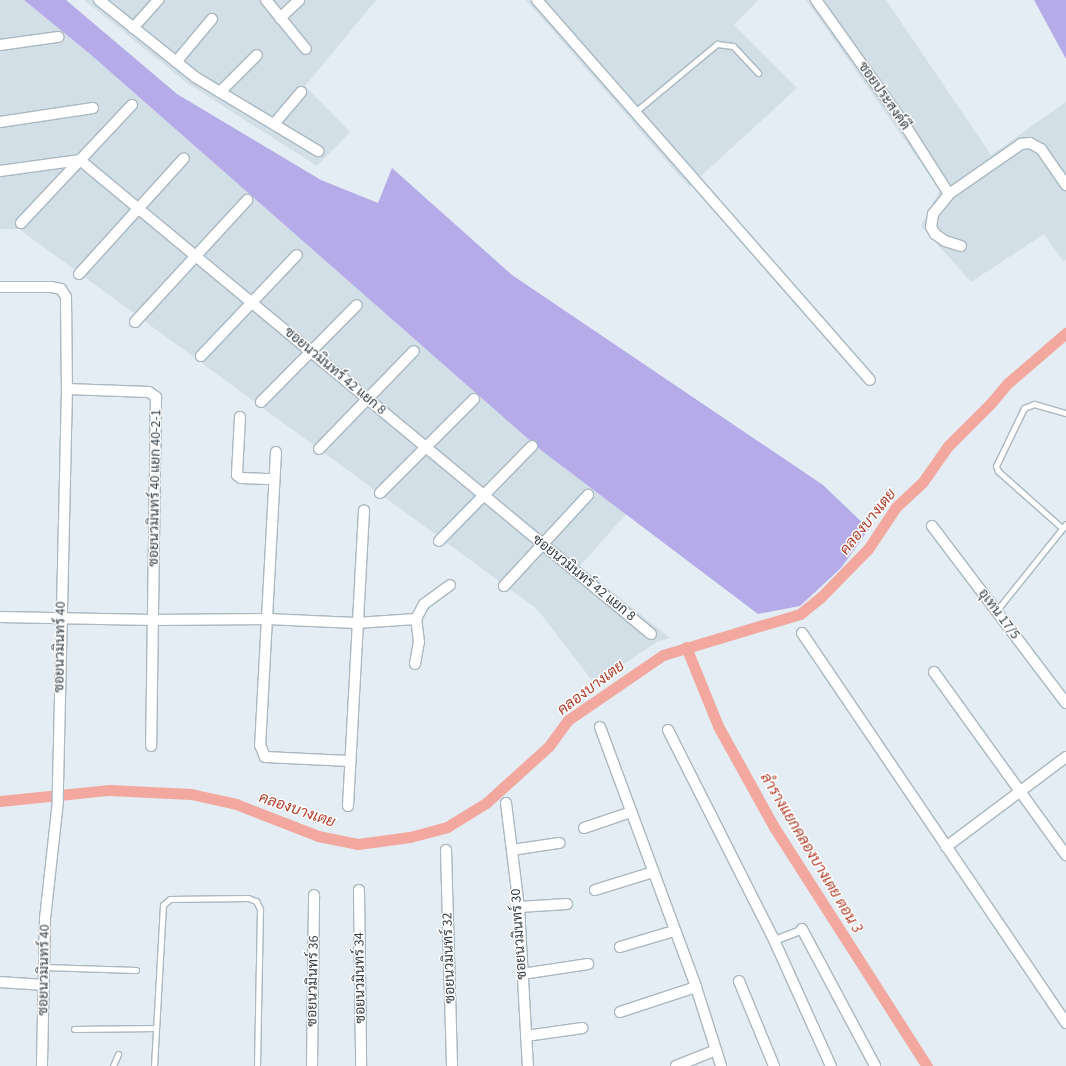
<!DOCTYPE html>
<meta charset="utf-8">
<style>
body{margin:0}
#map{position:relative;width:1066px;height:1066px;overflow:hidden;background:#e4edf3;font-family:"Source Sans 3",Sarabun,sans-serif}
div>[style]{position:absolute}
.residential>*{inset:0;background:#d2dfe7}
.green>*{inset:0;background:#b5abe9}
.canal>*{height:11px;margin:-5.5px;padding:0 5.5px;transform-origin:5.5px;border-radius:5.5px;background:#f2a89e}
.roads{filter:drop-shadow(1px 0 #aab8c1) drop-shadow(-1px 0 #aab8c1) drop-shadow(0 1px #aab8c1) drop-shadow(0 -1px #aab8c1)}
.service>*{height:5px;margin:-2.5px;padding:0 2.5px;transform-origin:2.5px;border-radius:2.5px;background:#fff}
.pedestrian>*{height:7px;margin:-3.5px;padding:0 3.5px;transform-origin:3.5px;border-radius:3.5px;background:#fff}
.minor>*{height:10px;margin:-5px;padding:0 5px;transform-origin:5px;border-radius:5px;background:#fff}
span{translate:-50% -50%;white-space:nowrap;text-align:center;line-height:1.15;-webkit-text-stroke:3px #fff;paint-order:stroke}
.street-label{font-size:14px;color:#343f45}
.water-label{font-size:15px;color:#b33d2b;font-style:italic}
</style>
<div id="map">
<div class="residential">
<i style="clip-path:polygon(0 0,24px 0,90px 54px,542px 451px,626px 514px,580px 566px,670px 638px,657px 642px,594px 683px,537px 609px,19px 229px,0 229px)"></i>
<i style="clip-path:polygon(84px 0,376px 0,305px 86px,350px 132px,317px 166px,187px 83px)"></i>
<i style="clip-path:polygon(526px 0,758px 0,734px 25px,797px 88px,689px 187px)"></i>
<i style="clip-path:polygon(806px 0,886px 0,991px 155px,1066px 102px,1066px 260px,1063px 261px,1044px 234px,971px 282px,921px 226px,940px 190px)"></i>
</div>
<div class="green">
<i style="clip-path:polygon(24px 0,66px 0,177px 94px,321px 180px,378px 203px,392px 168px,512px 275px,823px 485px,869px 529px,841px 568px,800px 606px,758px 614px,542px 451px,90px 54px)"></i>
<i style="clip-path:polygon(1034px 0,1066px 0,1066px 59px)"></i>
</div>
<div class="canal">
<i style="left:686px;top:647px;width:85px;rotate:67.9deg"></i>
<i style="left:718px;top:726px;width:115px;rotate:61deg"></i>
<i style="left:774px;top:827px;width:284px;rotate:57.4deg"></i>
<i style="left:0;top:801px;width:110px;rotate:-5.8deg"></i>
<i style="left:109px;top:790px;width:82px;rotate:2.8deg"></i>
<i style="left:191px;top:794px;width:46px;rotate:12.5deg"></i>
<i style="left:236px;top:804px;width:88px;rotate:21.3deg"></i>
<i style="left:318px;top:836px;width:41px;rotate:11.3deg"></i>
<i style="left:358px;top:844px;width:52px;rotate:-7.7deg"></i>
<i style="left:410px;top:837px;width:38px;rotate:-15deg"></i>
<i style="left:447px;top:827px;width:46px;rotate:-31.6deg"></i>
<i style="left:486px;top:803px;width:85px;rotate:-42.1deg"></i>
<i style="left:549px;top:746px;width:32px;rotate:-54deg"></i>
<i style="left:568px;top:720px;width:115px;rotate:-34.4deg"></i>
<i style="left:663px;top:655px;width:143px;rotate:-16.7deg"></i>
<i style="left:800px;top:614px;width:26px;rotate:-39deg"></i>
<i style="left:820px;top:598px;width:69px;rotate:-45.6deg"></i>
<i style="left:868px;top:549px;width:50px;rotate:-56.3deg"></i>
<i style="left:896px;top:507px;width:35px;rotate:-43deg"></i>
<i style="left:922px;top:483px;width:45px;rotate:-54.9deg"></i>
<i style="left:948px;top:446px;width:61px;rotate:-45deg"></i>
<i style="left:991px;top:403px;width:26px;rotate:-50deg"></i>
<i style="left:1008px;top:383px;width:77px;rotate:-40.8deg"></i>
</div>
<div class="roads">
<div class="service">
<i style="left:635px;top:112px;width:107px;rotate:-39.7deg"></i>
<i style="left:717px;top:44px;width:16px;rotate:7deg"></i>
<i style="left:733px;top:46px;width:37px;rotate:47deg"></i>
<i style="left:1062px;top:528px;width:86px;rotate:-138.3deg"></i>
<i style="left:998px;top:471px;width:5px;rotate:-112deg"></i>
<i style="left:996px;top:466px;width:64px;rotate:-64.2deg"></i>
<i style="left:1024px;top:408px;width:11px;rotate:-22deg"></i>
<i style="left:1034px;top:404px;width:33px;rotate:16deg"></i>
<i style="left:997px;top:610px;width:110px;rotate:-51.3deg"></i>
<i style="left:44px;top:967px;width:92px;rotate:1.9deg"></i>
<i style="left:74px;top:1029px;width:82px;rotate:-0.7deg"></i>
<i style="left:113px;top:1066px;width:13px;rotate:-67deg"></i>
<i style="left:154px;top:1066px;width:161px;rotate:-86.8deg"></i>
<i style="left:163px;top:905px;width:9px;rotate:-41deg"></i>
<i style="left:170px;top:899px;width:78px;rotate:-0.7deg"></i>
<i style="left:248px;top:898px;width:9px;rotate:21deg"></i>
<i style="left:256px;top:901px;width:9px;rotate:63deg"></i>
<i style="left:260px;top:909px;width:157px;rotate:91.1deg"></i>
</div>
<div class="pedestrian">
<i style="left:774px;top:940px;width:30px;rotate:-21deg"></i>
</div>
<div class="minor">
<i style="left:99px;top:0;width:123px;rotate:38.7deg"></i>
<i style="left:195px;top:77px;width:144px;rotate:31deg"></i>
<i style="left:266px;top:0;width:63px;rotate:50.8deg"></i>
<i style="left:537px;top:0;width:505px;rotate:48.77deg"></i>
<i style="left:816px;top:0;width:153px;rotate:54.5deg"></i>
<i style="left:905px;top:125px;width:82px;rotate:57.5deg"></i>
<i style="left:280px;top:18px;width:26px;rotate:-43deg"></i>
<i style="left:133px;top:28px;width:38px;rotate:-48deg"></i>
<i style="left:0;top:45px;width:59px;rotate:-7.9deg"></i>
<i style="left:176px;top:62px;width:56px;rotate:-50.1deg"></i>
<i style="left:220px;top:92px;width:52px;rotate:-45deg"></i>
<i style="left:0;top:122px;width:94px;rotate:-8.6deg"></i>
<i style="left:274px;top:124px;width:42px;rotate:-49.8deg"></i>
<i style="left:0;top:171px;width:81px;rotate:-7.8deg"></i>
<i style="left:80px;top:160px;width:742px;rotate:39.7deg"></i>
<i style="left:21px;top:223px;width:162px;rotate:-46.8deg"></i>
<i style="left:961px;top:246px;width:17px;rotate:-163deg"></i>
<i style="left:945px;top:241px;width:12px;rotate:-145deg"></i>
<i style="left:935px;top:234px;width:8px;rotate:-120deg"></i>
<i style="left:931px;top:227px;width:13px;rotate:-81deg"></i>
<i style="left:933px;top:214px;width:26px;rotate:-51deg"></i>
<i style="left:949px;top:194px;width:88px;rotate:-34.8deg"></i>
<i style="left:1021px;top:144px;width:9px;rotate:-6deg"></i>
<i style="left:1030px;top:143px;width:13px;rotate:29deg"></i>
<i style="left:1041px;top:149px;width:44px;rotate:55.2deg"></i>
<i style="left:79px;top:274px;width:156px;rotate:-47.8deg"></i>
<i style="left:0;top:287px;width:51px"></i>
<i style="left:51px;top:287px;width:10px;rotate:11deg"></i>
<i style="left:61px;top:289px;width:9px;rotate:58deg"></i>
<i style="left:66px;top:297px;width:92px;rotate:89.4deg"></i>
<i style="left:67px;top:389px;width:412px;rotate:91.3deg"></i>
<i style="left:58px;top:801px;width:119px;rotate:96.3deg"></i>
<i style="left:45px;top:919px;width:147px;rotate:91.2deg"></i>
<i style="left:135px;top:322px;width:166px;rotate:-47.4deg"></i>
<i style="left:201px;top:356px;width:139px;rotate:-46.5deg"></i>
<i style="left:67px;top:389px;width:82px;rotate:2.1deg"></i>
<i style="left:149px;top:392px;width:9px;rotate:36deg"></i>
<i style="left:156px;top:397px;width:349px;rotate:90.8deg"></i>
<i style="left:261px;top:402px;width:136px;rotate:-45.3deg"></i>
<i style="left:240px;top:417px;width:58px;rotate:93deg"></i>
<i style="left:237px;top:475px;width:5px;rotate:37deg"></i>
<i style="left:241px;top:478px;width:33px;rotate:2deg"></i>
<i style="left:319px;top:449px;width:136px;rotate:-45.9deg"></i>
<i style="left:276px;top:452px;width:293px;rotate:93.1deg"></i>
<i style="left:260px;top:745px;width:13px;rotate:67deg"></i>
<i style="left:265px;top:757px;width:84px;rotate:2.7deg"></i>
<i style="left:380px;top:493px;width:133px;rotate:-45deg"></i>
<i style="left:932px;top:526px;width:222px;rotate:52.9deg"></i>
<i style="left:439px;top:541px;width:133px;rotate:-45.6deg"></i>
<i style="left:504px;top:586px;width:124px;rotate:-47.3deg"></i>
<i style="left:0;top:617px;width:153px;rotate:1.1deg"></i>
<i style="left:153px;top:620px;width:114px;rotate:-0.5deg"></i>
<i style="left:267px;top:619px;width:89px;rotate:2.6deg"></i>
<i style="left:356px;top:623px;width:60px;rotate:-3.8deg"></i>
<i style="left:802px;top:633px;width:471px;rotate:55.9deg"></i>
<i style="left:415px;top:664px;width:22px;rotate:-80deg"></i>
<i style="left:419px;top:642px;width:23px;rotate:-97deg"></i>
<i style="left:416px;top:619px;width:17px;rotate:-62deg"></i>
<i style="left:424px;top:604px;width:32px;rotate:-36deg"></i>
<i style="left:934px;top:672px;width:226px;rotate:54.2deg"></i>
<i style="left:600px;top:727px;width:277px;rotate:69.7deg"></i>
<i style="left:696px;top:987px;width:83px;rotate:72.4deg"></i>
<i style="left:668px;top:730px;width:235px;rotate:63.2deg"></i>
<i style="left:774px;top:940px;width:138px;rotate:65.7deg"></i>
<i style="left:506px;top:803px;width:105px;rotate:82.9deg"></i>
<i style="left:519px;top:907px;width:159px;rotate:86.8deg"></i>
<i style="left:348px;top:806px;width:296px;rotate:-86.9deg"></i>
<i style="left:584px;top:828px;width:50px;rotate:-18.8deg"></i>
<i style="left:946px;top:847px;width:150px;rotate:-36.9deg"></i>
<i style="left:446px;top:850px;width:216px;rotate:88.4deg"></i>
<i style="left:512px;top:850px;width:48px;rotate:-8.5deg"></i>
<i style="left:359px;top:890px;width:176px;rotate:89.3deg"></i>
<i style="left:595px;top:890px;width:61px;rotate:-17.2deg"></i>
<i style="left:519px;top:907px;width:48px;rotate:-3.6deg"></i>
<i style="left:802px;top:929px;width:155px;rotate:61.9deg"></i>
<i style="left:620px;top:947px;width:56px;rotate:-16.5deg"></i>
<i style="left:522px;top:974px;width:67px;rotate:-8.6deg"></i>
<i style="left:739px;top:981px;width:92px;rotate:67.6deg"></i>
<i style="left:0;top:982px;width:44px;rotate:3.9deg"></i>
<i style="left:620px;top:1012px;width:80px;rotate:-18.2deg"></i>
<i style="left:526px;top:1036px;width:57px;rotate:-8.1deg"></i>
<i style="left:312px;top:1066px;width:171px;rotate:-89.3deg"></i>
<i style="left:676px;top:1066px;width:43px;rotate:-21.8deg"></i>
</div>
</div>
<div class="street-label">
<span style="left:884px;top:96px;rotate:55deg">ซอยประสงค์ดี</span>
<span style="left:335px;top:371px;rotate:40deg">ซอยนวมินทร์ 42 แยก 8</span>
<span style="left:155px;top:488px;rotate:-89deg">ซอยนวมินทร์ 40 แยก 40-2-1</span>
<span style="left:584px;top:578px;rotate:39deg">ซอยนวมินทร์ 42 แยก 8</span>
<span style="left:999px;top:614px;rotate:53deg">อุเทน 17/5</span>
<span style="left:60px;top:647px;rotate:-89deg">ซอยนวมินทร์ 40</span>
<span style="left:519px;top:934px;rotate:-94deg">ซอยนวมินทร์ 30</span>
<span style="left:449px;top:958px;rotate:-92deg">ซอยนวมินทร์ 32</span>
<span style="left:44px;top:970px;rotate:-89deg">ซอยนวมินทร์ 40</span>
<span style="left:360px;top:978px;rotate:-91deg">ซอยนวมินทร์ 34</span>
<span style="left:313px;top:981px;rotate:-89deg">ซอยนวมินทร์ 36</span>
</div>
<div class="water-label">
<span style="left:868px;top:522px;rotate:-51deg">คลองบางเตย</span>
<span style="left:591px;top:688px;rotate:-37deg">คลองบางเตย</span>
<span style="left:297px;top:810px;rotate:19deg">คลองบางเตย</span>
<span style="left:811px;top:853px;rotate:59deg">ลำรางแยกคลองบางเตย ตอน 3</span>
</div>
</div>
